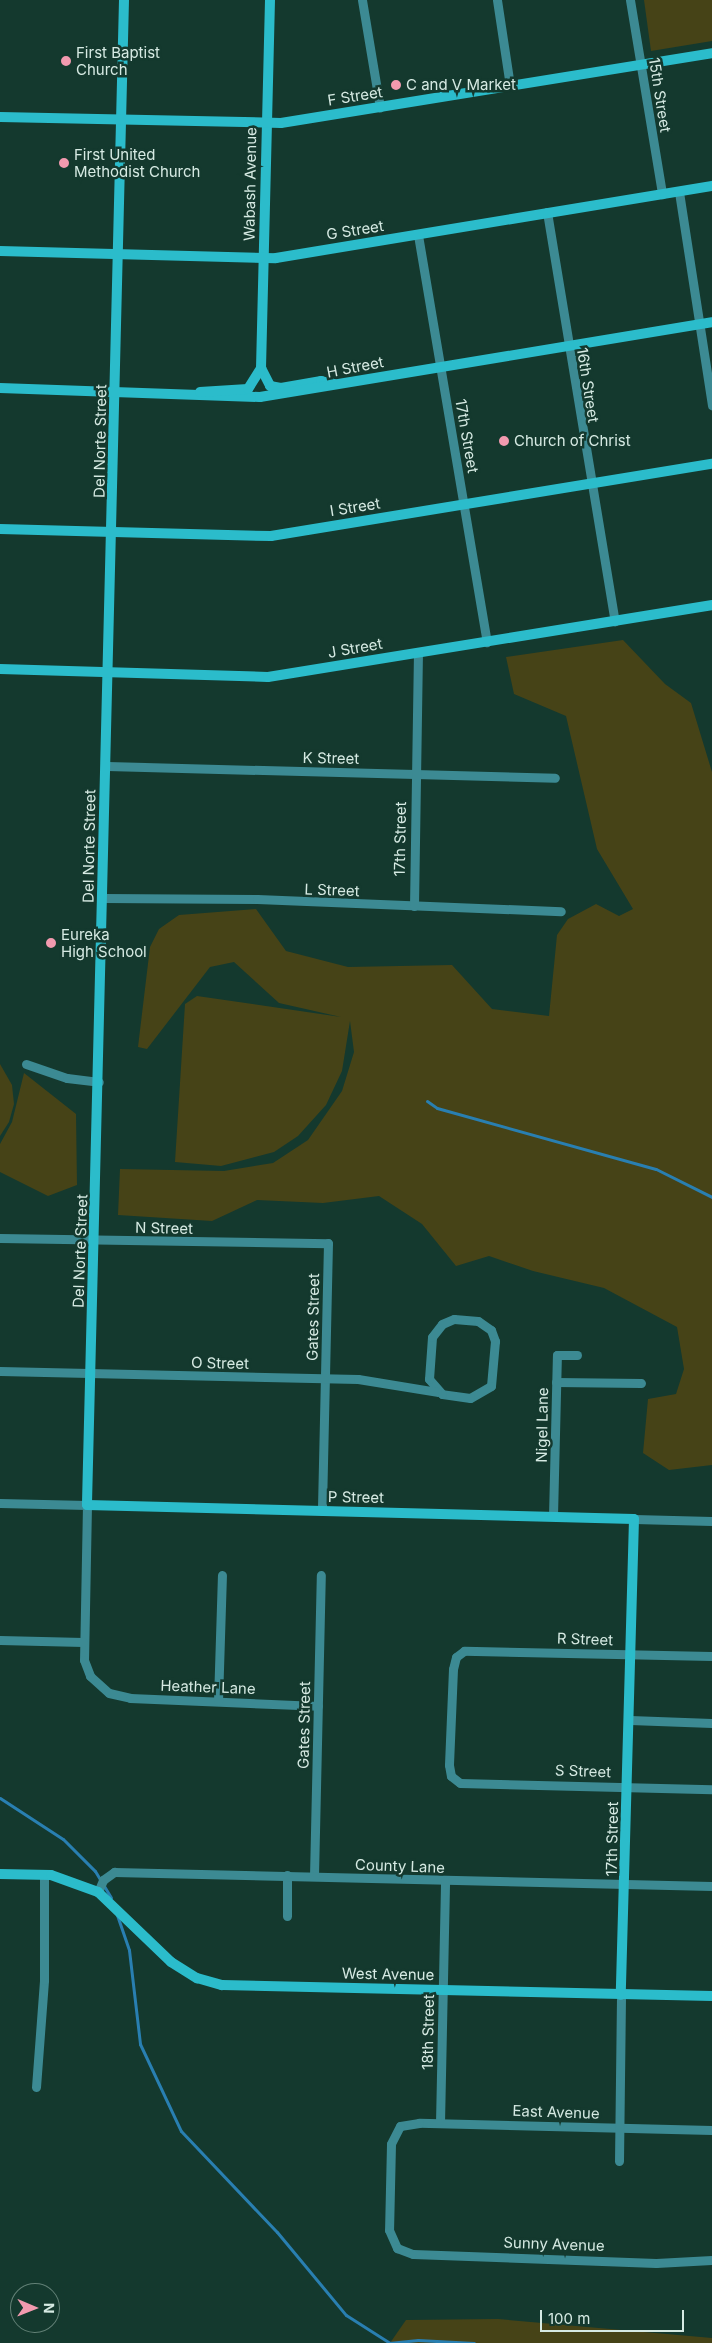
<!DOCTYPE html>
<style>
body{margin:0}
#map{position:relative;width:712px;height:2343px;overflow:hidden;background:#14392e;font-family:Inter,sans-serif}
div>[style]{position:absolute}
.green>*{inset:0;background:#464317}
.stream>*{height:3px;margin:-1.5px;padding:0 1.5px;transform-origin:1.5px;border-radius:1.5px;background:#297fb1}
.street>*{height:9px;margin:-4.5px;padding:0 4.5px;transform-origin:4.5px;border-radius:4.5px;background:#3c8a93}
.secondary>*{height:10px;margin:-5px;padding:0 5px;transform-origin:5px;border-radius:5px;background:#2bbccb}
.dots>*{width:14px;height:14px;translate:-50% -50%;box-sizing:border-box;border:2px solid #14392e;border-radius:50%}
span{translate:-50% -50%;white-space:nowrap;text-align:center;line-height:1.15;-webkit-text-stroke:5px #14392e;paint-order:stroke}
.poi-label{font-size:15px;color:#d6eae3}
.left{translate:0 -50%;text-align:left}
.street-label{font-size:15px;color:#d6eae3}
.north{position:absolute;left:10px;top:2283px;width:50px;height:50px;box-sizing:border-box;background:#14392e;border:1px solid #628076;border-radius:50%;rotate:91deg;font-size:14px;font-weight:700;line-height:20px;text-align:center;color:#d6eae3}
.north::after{content:'';display:block;margin:auto;width:18px;height:22px;background:#f29aaf;clip-path:polygon(50% 0,100% 100%,50% 72%,0 100%)}
.scale{position:absolute;left:540px;top:2310px;width:144px;height:22px;box-sizing:border-box;border:2px solid #d6eae3;border-top:0;padding-left:6px;font-size:15px;line-height:18px;white-space:nowrap;color:#d6eae3;-webkit-text-stroke:4px #14392e;paint-order:stroke}
</style>
<div id="map">
<div class="green">
<i style="clip-path:polygon(644px 0,712px 0,712px 41px,651px 51px)"></i>
<i style="clip-path:polygon(623px 640px,665px 684px,691px 703px,712px 772px,712px 1465px,669px 1470px,643px 1453px,648px 1399px,676px 1394px,684px 1369px,677px 1327px,604px 1288px,533px 1271px,489px 1256px,456px 1266px,422px 1224px,379px 1196px,323px 1203px,257px 1200px,212px 1221px,118px 1215px,120px 1169px,224px 1171px,273px 1163px,308px 1140px,342px 1091px,354px 1052px,350px 1021px,342px 1071px,326px 1105px,298px 1136px,274px 1152px,221px 1166px,175px 1162px,185px 1004px,197px 996px,341px 1017px,279px 1003px,234px 962px,210px 967px,147px 1049px,138px 1047px,150px 947px,159px 929px,179px 915px,256px 909px,286px 951px,348px 967px,452px 965px,492px 1009px,549px 1016px,557px 935px,568px 919px,596px 904px,619px 916px,633px 909px,597px 849px,566px 716px,514px 694px,506px 657px)"></i>
<i style="clip-path:polygon(0 1064px,12px 1085px,14px 1104px,9px 1122px,0 1136px)"></i>
<i style="clip-path:polygon(24px 1073px,76px 1114px,77px 1185px,48px 1196px,0 1172px,0 1144px,12px 1122px)"></i>
<i style="clip-path:polygon(498px 2319px,712px 2338px,712px 2343px,390px 2343px,406px 2320px)"></i>
</div>
<div class="stream">
<i style="left:427px;top:1101px;width:12px;rotate:35deg"></i>
<i style="left:437px;top:1108px;width:227px;rotate:15.6deg"></i>
<i style="left:656px;top:1169px;width:63px;rotate:26.6deg"></i>
<i style="left:0;top:1798px;width:75px;rotate:33.1deg"></i>
<i style="left:63px;top:1839px;width:45px;rotate:45deg"></i>
<i style="left:95px;top:1871px;width:31px;rotate:59deg"></i>
<i style="left:117px;top:1915px;width:37px;rotate:71deg"></i>
<i style="left:129px;top:1950px;width:95px;rotate:83.3deg"></i>
<i style="left:140px;top:2044px;width:96px;rotate:64.8deg"></i>
<i style="left:181px;top:2131px;width:139px;rotate:46.5deg"></i>
<i style="left:277px;top:2232px;width:108px;rotate:50.3deg"></i>
<i style="left:346px;top:2315px;width:52px;rotate:32.5deg"></i>
<i style="left:389px;top:2343px;width:29px;rotate:-6deg"></i>
<i style="left:418px;top:2340px;width:56px;rotate:3.1deg"></i>
</div>
<div class="street">
<i style="left:362px;top:0;width:109px;rotate:80.5deg"></i>
<i style="left:497px;top:0;width:87px;rotate:81.4deg"></i>
<i style="left:630px;top:0;width:197px;rotate:80.6deg"></i>
<i style="left:679px;top:192px;width:216px;rotate:81.2deg"></i>
<i style="left:547px;top:212px;width:415px;rotate:80.6deg"></i>
<i style="left:418px;top:235px;width:413px;rotate:80.4deg"></i>
<i style="left:107px;top:766px;width:448px;rotate:1.5deg"></i>
<i style="left:103px;top:898px;width:154px;rotate:0.4deg"></i>
<i style="left:257px;top:899px;width:304px;rotate:2.3deg"></i>
<i style="left:414px;top:906px;width:253px;rotate:-89.1deg"></i>
<i style="left:26px;top:1064px;width:43px;rotate:18.9deg"></i>
<i style="left:67px;top:1078px;width:32px;rotate:7deg"></i>
<i style="left:0;top:1238px;width:328px;rotate:0.9deg"></i>
<i style="left:328px;top:1243px;width:268px;rotate:91.3deg"></i>
<i style="left:454px;top:1319px;width:24px;rotate:5deg"></i>
<i style="left:478px;top:1321px;width:16px;rotate:35deg"></i>
<i style="left:491px;top:1330px;width:12px;rotate:70deg"></i>
<i style="left:495px;top:1341px;width:45px;rotate:95.1deg"></i>
<i style="left:491px;top:1386px;width:24px;rotate:150deg"></i>
<i style="left:470px;top:1398px;width:28px;rotate:-172deg"></i>
<i style="left:442px;top:1394px;width:20px;rotate:-131deg"></i>
<i style="left:429px;top:1379px;width:42px;rotate:-85.9deg"></i>
<i style="left:432px;top:1337px;width:16px;rotate:-52deg"></i>
<i style="left:442px;top:1324px;width:13px;rotate:-23deg"></i>
<i style="left:0;top:1371px;width:358px;rotate:1.3deg"></i>
<i style="left:358px;top:1379px;width:80px;rotate:9.3deg"></i>
<i style="left:556px;top:1382px;width:85px;rotate:0.7deg"></i>
<i style="left:0;top:1503px;width:87px;rotate:1.3deg"></i>
<i style="left:87px;top:1505px;width:155px;rotate:91.1deg"></i>
<i style="left:84px;top:1660px;width:17px;rotate:69deg"></i>
<i style="left:90px;top:1676px;width:25px;rotate:42deg"></i>
<i style="left:109px;top:1693px;width:22px;rotate:13deg"></i>
<i style="left:130px;top:1698px;width:188px;rotate:2.4deg"></i>
<i style="left:553px;top:1516px;width:161px;rotate:-88.6deg"></i>
<i style="left:557px;top:1355px;width:20px"></i>
<i style="left:634px;top:1519px;width:78px;rotate:1.5deg"></i>
<i style="left:0;top:1640px;width:83px;rotate:1.4deg"></i>
<i style="left:712px;top:1656px;width:248px;rotate:-178.8deg"></i>
<i style="left:464px;top:1651px;width:10px;rotate:143deg"></i>
<i style="left:456px;top:1657px;width:12px;rotate:104deg"></i>
<i style="left:453px;top:1669px;width:96px;rotate:92.4deg"></i>
<i style="left:449px;top:1765px;width:11px;rotate:80deg"></i>
<i style="left:451px;top:1776px;width:11px;rotate:38deg"></i>
<i style="left:460px;top:1783px;width:252px;rotate:1.4deg"></i>
<i style="left:218px;top:1701px;width:126px;rotate:-88.2deg"></i>
<i style="left:630px;top:1720px;width:82px;rotate:2.1deg"></i>
<i style="left:287px;top:1875px;width:41px;rotate:90deg"></i>
<i style="left:314px;top:1876px;width:301px;rotate:-88.7deg"></i>
<i style="left:98px;top:1892px;width:13px;rotate:-67deg"></i>
<i style="left:103px;top:1880px;width:14px;rotate:-36deg"></i>
<i style="left:114px;top:1872px;width:598px;rotate:1.34deg"></i>
<i style="left:36px;top:2087px;width:107px;rotate:-85.7deg"></i>
<i style="left:44px;top:1980px;width:105px;rotate:-90deg"></i>
<i style="left:440px;top:2123px;width:242px;rotate:-88.8deg"></i>
<i style="left:712px;top:2130px;width:293px;rotate:-178.6deg"></i>
<i style="left:419px;top:2123px;width:19px;rotate:171deg"></i>
<i style="left:400px;top:2126px;width:20px;rotate:117deg"></i>
<i style="left:391px;top:2144px;width:86px;rotate:91.3deg"></i>
<i style="left:389px;top:2230px;width:20px;rotate:66deg"></i>
<i style="left:397px;top:2248px;width:17px;rotate:21deg"></i>
<i style="left:413px;top:2254px;width:243px;rotate:2.1deg"></i>
<i style="left:656px;top:2263px;width:56px;rotate:-3.1deg"></i>
<i style="left:619px;top:2161px;width:166px;rotate:-89.3deg"></i>
</div>
<div class="secondary">
<i style="left:124px;top:0;width:1505px;rotate:91.41deg"></i>
<i style="left:87px;top:1505px;width:547px;rotate:1.47deg"></i>
<i style="left:634px;top:1519px;width:476px;rotate:91.6deg"></i>
<i style="left:270px;top:0;width:368px;rotate:91.4deg"></i>
<i style="left:261px;top:368px;width:20px;rotate:63deg"></i>
<i style="left:270px;top:386px;width:11px;rotate:10deg"></i>
<i style="left:281px;top:388px;width:41px;rotate:-9.9deg"></i>
<i style="left:321px;top:381px;width:13px;rotate:13deg"></i>
<i style="left:0;top:117px;width:281px;rotate:1.2deg"></i>
<i style="left:281px;top:123px;width:437px;rotate:-9.2deg"></i>
<i style="left:0;top:251px;width:276px;rotate:1.5deg"></i>
<i style="left:276px;top:258px;width:442px;rotate:-9.4deg"></i>
<i style="left:0;top:388px;width:260px;rotate:2deg"></i>
<i style="left:260px;top:397px;width:458px;rotate:-9.4deg"></i>
<i style="left:200px;top:392px;width:48px;rotate:-3.6deg"></i>
<i style="left:248px;top:389px;width:25px;rotate:-58deg"></i>
<i style="left:0;top:529px;width:271px;rotate:1.5deg"></i>
<i style="left:271px;top:536px;width:447px;rotate:-9.3deg"></i>
<i style="left:0;top:669px;width:268px;rotate:1.7deg"></i>
<i style="left:268px;top:677px;width:450px;rotate:-9.2deg"></i>
<i style="left:0;top:1874px;width:51px;rotate:1.1deg"></i>
<i style="left:51px;top:1875px;width:50px;rotate:19.9deg"></i>
<i style="left:98px;top:1892px;width:101px;rotate:43.8deg"></i>
<i style="left:171px;top:1962px;width:31px;rotate:32deg"></i>
<i style="left:197px;top:1978px;width:26px;rotate:16deg"></i>
<i style="left:222px;top:1985px;width:490px;rotate:1.3deg"></i>
</div>
<div class="dots">
<i style="left:66px;top:61px;background:#f29aaf"></i>
<i style="left:396px;top:85px;background:#f29aaf"></i>
<i style="left:64px;top:163px;background:#f29aaf"></i>
<i style="left:504px;top:441px;background:#f29aaf"></i>
<i style="left:51px;top:943px;background:#f29aaf"></i>
</div>
<div class="poi-label">
<span class="left" style="left:76px;top:61px">First Baptist<br>Church</span>
<span class="left" style="left:406px;top:85px">C and V Market</span>
<span class="left" style="left:74px;top:163px">First United<br>Methodist Church</span>
<span class="left" style="left:514px;top:441px">Church of Christ</span>
<span class="left" style="left:61px;top:943px">Eureka<br>High School</span>
</div>
<div class="street-label">
<span style="left:660px;top:95px;rotate:81deg">15th Street</span>
<span style="left:355px;top:96px;rotate:-9deg">F Street</span>
<span style="left:250px;top:184px;rotate:-89deg">Wabash Avenue</span>
<span style="left:355px;top:230px;rotate:-9deg">G Street</span>
<span style="left:355px;top:367px;rotate:-11deg">H Street</span>
<span style="left:588px;top:385px;rotate:81deg">16th Street</span>
<span style="left:467px;top:436px;rotate:80deg">17th Street</span>
<span style="left:100px;top:441px;rotate:-89deg">Del Norte Street</span>
<span style="left:355px;top:507px;rotate:-9deg">I Street</span>
<span style="left:355px;top:648px;rotate:-10deg">J Street</span>
<span style="left:331px;top:758px;rotate:1deg">K Street</span>
<span style="left:400px;top:839px;rotate:-89deg">17th Street</span>
<span style="left:89px;top:846px;rotate:-89deg">Del Norte Street</span>
<span style="left:332px;top:890px;rotate:2deg">L Street</span>
<span style="left:164px;top:1228px;rotate:1deg">N Street</span>
<span style="left:80px;top:1251px;rotate:-88deg">Del Norte Street</span>
<span style="left:313px;top:1317px;rotate:-89deg">Gates Street</span>
<span style="left:220px;top:1363px;rotate:1deg">O Street</span>
<span style="left:542px;top:1425px;rotate:-89deg">Nigel Lane</span>
<span style="left:356px;top:1497px;rotate:1deg">P Street</span>
<span style="left:585px;top:1639px;rotate:2deg">R Street</span>
<span style="left:208px;top:1687px;rotate:2deg">Heather Lane</span>
<span style="left:304px;top:1725px;rotate:-89deg">Gates Street</span>
<span style="left:583px;top:1771px;rotate:2deg">S Street</span>
<span style="left:612px;top:1839px;rotate:-89deg">17th Street</span>
<span style="left:400px;top:1866px;rotate:2deg">County Lane</span>
<span style="left:388px;top:1974px;rotate:1deg">West Avenue</span>
<span style="left:428px;top:2032px;rotate:-89deg">18th Street</span>
<span style="left:556px;top:2112px;rotate:2deg">East Avenue</span>
<span style="left:554px;top:2244px;rotate:2deg">Sunny Avenue</span>
</div>
<div class="north">N</div>
<div class="scale">100 m</div>
</div>
